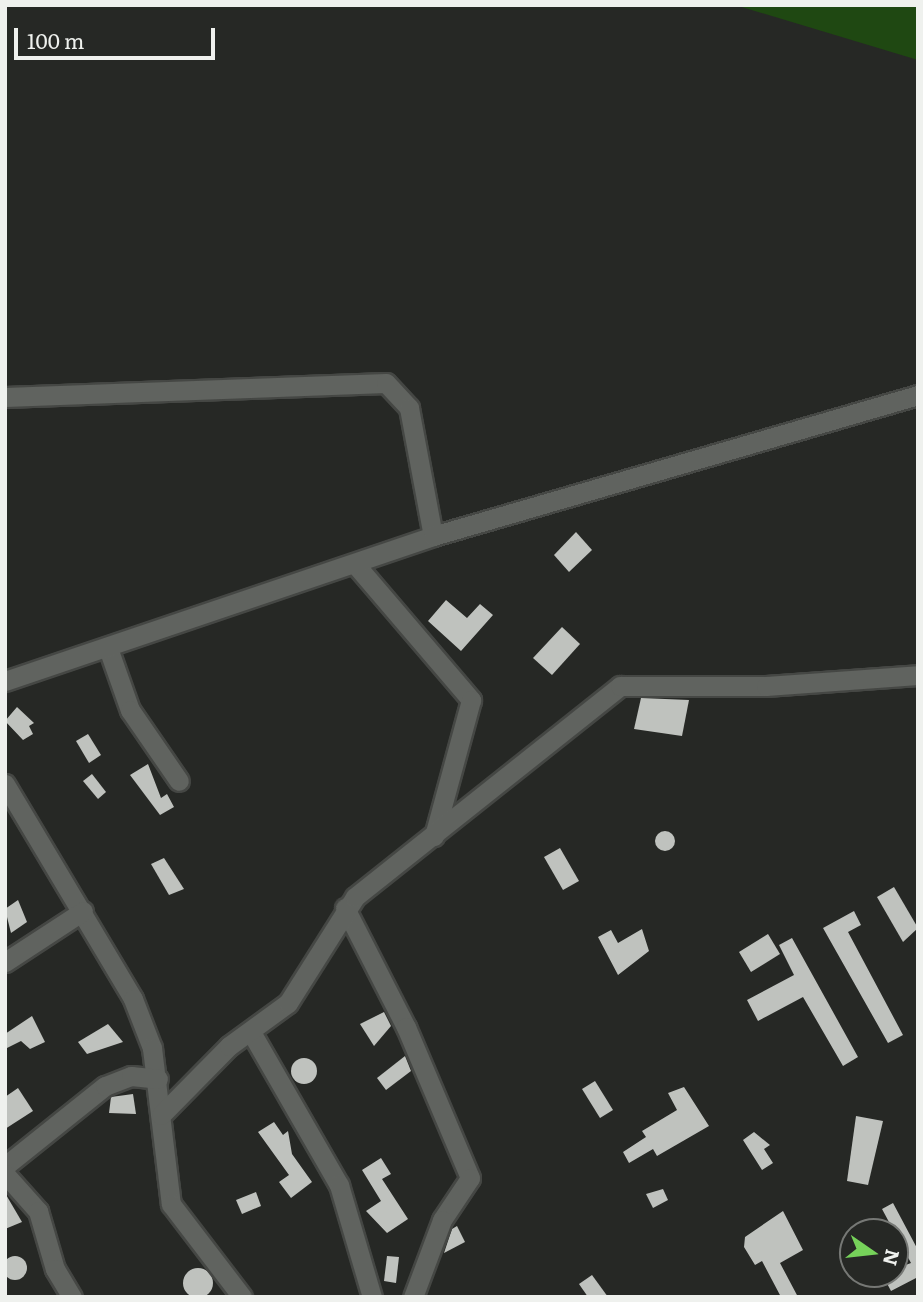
<!DOCTYPE html>
<style>
body{margin:0}
#map{position:relative;width:923px;height:1302px;overflow:hidden;background:#262825;font-family:Literata,serif}
div>[style]{position:absolute}
.green>*{inset:0;background:#1f4812}
.building>*{inset:0;background:#bfc2be}
.round{border-radius:50%}
.roads{filter:drop-shadow(2px 0 #454744) drop-shadow(-2px 0 #454744) drop-shadow(0 2px #454744) drop-shadow(0 -2px #454744)}
.minor>*{height:19px;margin:-9.5px;padding:0 9.5px;transform-origin:9.5px;border-radius:9.5px;background:#60635f}
span{translate:-50% -50%;white-space:nowrap;text-align:center;line-height:1.15;-webkit-text-stroke:7px #262825;paint-order:stroke}
.frame{position:absolute;inset:0;border:7px solid #eff1ee;pointer-events:none}
.north{position:absolute;left:839px;top:1218px;width:70px;height:70px;box-sizing:border-box;background:#262825;border:2px solid #767875;border-radius:50%;rotate:104deg;font-size:19px;font-weight:700;line-height:28px;text-align:center;color:#eff1ee}
.north::after{content:'';display:block;margin:auto;width:24px;height:32px;background:#76d25a;clip-path:polygon(50% 0,100% 100%,50% 72%,0 100%)}
.scale{position:absolute;left:14px;top:28px;width:201px;height:32px;box-sizing:border-box;border:4px solid #eff1ee;border-top:0;padding-left:9px;font-size:21px;line-height:24px;white-space:nowrap;color:#eff1ee;-webkit-text-stroke:5px #262825;paint-order:stroke}
</style>
<div id="map">
<div class="green">
<i style="clip-path:polygon(735px 5px,918px 5px,918px 60px)"></i>
</div>
<div class="building">
<i style="clip-path:polygon(576px 532px,592px 550px,569px 572px,554px 555px)"></i>
<i style="clip-path:polygon(446px 600px,467px 618px,480px 604px,493px 615px,461px 651px,428px 621px)"></i>
<i style="clip-path:polygon(562px 627px,580px 644px,552px 675px,533px 658px)"></i>
<i style="clip-path:polygon(641px 698px,689px 700px,682px 736px,634px 729px)"></i>
<i style="clip-path:polygon(17px 707px,34px 723px,29px 726px,33px 734px,23px 740px,5px 721px)"></i>
<i style="clip-path:polygon(88px 734px,101px 755px,89px 763px,76px 741px)"></i>
<i style="clip-path:polygon(148px 764px,161px 798px,167px 794px,174px 807px,160px 815px,130px 775px)"></i>
<i style="clip-path:polygon(92px 774px,106px 792px,98px 799px,83px 781px)"></i>
<i class="round" style="left:655px;top:831px;width:20px;height:20px"></i>
<i style="clip-path:polygon(560px 848px,579px 881px,563px 890px,544px 857px)"></i>
<i style="clip-path:polygon(164px 858px,184px 889px,169px 895px,151px 864px)"></i>
<i style="clip-path:polygon(894px 887px,918px 928px,903px 942px,877px 897px)"></i>
<i style="clip-path:polygon(18px 900px,27px 922px,11px 933px,5px 909px)"></i>
<i style="clip-path:polygon(854px 911px,861px 925px,848px 932px,903px 1035px,888px 1043px,823px 928px)"></i>
<i style="clip-path:polygon(642px 929px,649px 951px,618px 975px,598px 937px,611px 930px,618px 943px)"></i>
<i style="clip-path:polygon(768px 934px,780px 954px,751px 972px,739px 952px)"></i>
<i style="clip-path:polygon(792px 938px,858px 1057px,843px 1066px,803px 997px,758px 1021px,747px 1000px,794px 975px,779px 945px)"></i>
<i style="clip-path:polygon(384px 1012px,391px 1026px,374px 1046px,360px 1024px)"></i>
<i style="clip-path:polygon(32px 1016px,45px 1042px,30px 1049px,21px 1041px,5px 1049px,5px 1034px)"></i>
<i style="clip-path:polygon(108px 1024px,123px 1042px,87px 1054px,78px 1042px)"></i>
<i style="clip-path:polygon(405px 1056px,411px 1071px,386px 1090px,377px 1078px)"></i>
<i class="round" style="left:291px;top:1058px;width:26px;height:26px"></i>
<i style="clip-path:polygon(595px 1081px,613px 1110px,600px 1118px,582px 1089px)"></i>
<i style="clip-path:polygon(684px 1087px,709px 1126px,657px 1156px,653px 1149px,629px 1163px,623px 1152px,646px 1137px,642px 1131px,677px 1110px,668px 1093px)"></i>
<i style="clip-path:polygon(18px 1088px,33px 1111px,5px 1129px,5px 1097px)"></i>
<i style="clip-path:polygon(133px 1094px,136px 1114px,109px 1113px,111px 1097px)"></i>
<i style="clip-path:polygon(856px 1116px,883px 1121px,868px 1185px,847px 1181px)"></i>
<i style="clip-path:polygon(274px 1122px,283px 1135px,288px 1131px,292px 1154px,312px 1182px,291px 1198px,279px 1182px,289px 1175px,258px 1132px)"></i>
<i style="clip-path:polygon(754px 1132px,770px 1145px,764px 1149px,773px 1163px,762px 1170px,743px 1140px)"></i>
<i style="clip-path:polygon(381px 1158px,391px 1174px,382px 1179px,408px 1219px,387px 1233px,366px 1211px,381px 1201px,362px 1170px)"></i>
<i style="clip-path:polygon(663px 1189px,668px 1200px,653px 1208px,646px 1194px)"></i>
<i style="clip-path:polygon(256px 1192px,261px 1206px,242px 1214px,236px 1200px)"></i>
<i style="clip-path:polygon(5px 1193px,22px 1222px,5px 1229px)"></i>
<i style="clip-path:polygon(893px 1203px,918px 1250px,918px 1277px,891px 1291px,882px 1274px,911px 1263px,882px 1209px)"></i>
<i style="clip-path:polygon(783px 1211px,803px 1250px,780px 1263px,798px 1297px,781px 1297px,762px 1261px,755px 1265px,744px 1247px,745px 1237px)"></i>
<i style="clip-path:polygon(457px 1226px,465px 1242px,444px 1253px,452px 1229px)"></i>
<i style="clip-path:polygon(387px 1256px,399px 1257px,396px 1283px,384px 1281px)"></i>
<i class="round" style="left:3px;top:1256px;width:24px;height:24px"></i>
<i class="round" style="left:183px;top:1268px;width:30px;height:30px"></i>
<i style="clip-path:polygon(592px 1275px,608px 1297px,588px 1297px,579px 1284px)"></i>
</div>
<div class="roads">
<div class="minor">
<i style="left:5px;top:397px;width:381px;rotate:-2.1deg"></i>
<i style="left:386px;top:383px;width:34px;rotate:47deg"></i>
<i style="left:409px;top:408px;width:130px;rotate:79.4deg"></i>
<i style="left:355px;top:564px;width:179px;rotate:49.5deg"></i>
<i style="left:471px;top:700px;width:141px;rotate:105.2deg"></i>
<i style="left:108px;top:648px;width:66px;rotate:70.5deg"></i>
<i style="left:130px;top:710px;width:86px;rotate:55.4deg"></i>
<i style="left:5px;top:681px;width:452px;rotate:-18.7deg"></i>
<i style="left:433px;top:536px;width:505px;rotate:-16.21deg"></i>
<i style="left:5px;top:784px;width:250px;rotate:59.2deg"></i>
<i style="left:133px;top:999px;width:53px;rotate:68.8deg"></i>
<i style="left:152px;top:1048px;width:157px;rotate:83.1deg"></i>
<i style="left:171px;top:1204px;width:117px;rotate:52.6deg"></i>
<i style="left:345px;top:908px;width:134px;rotate:62.9deg"></i>
<i style="left:406px;top:1027px;width:164px;rotate:67deg"></i>
<i style="left:470px;top:1178px;width:50px;rotate:123.7deg"></i>
<i style="left:442px;top:1220px;width:82px;rotate:110.6deg"></i>
<i style="left:5px;top:962px;width:93px;rotate:-33.2deg"></i>
<i style="left:251px;top:1032px;width:177px;rotate:60.1deg"></i>
<i style="left:339px;top:1185px;width:117px;rotate:73.6deg"></i>
<i style="left:161px;top:1115px;width:97px;rotate:-45.4deg"></i>
<i style="left:229px;top:1046px;width:73px;rotate:-36.1deg"></i>
<i style="left:288px;top:1003px;width:125px;rotate:-57.7deg"></i>
<i style="left:355px;top:897px;width:339px;rotate:-38.5deg"></i>
<i style="left:620px;top:686px;width:146px"></i>
<i style="left:766px;top:686px;width:152px;rotate:-4.1deg"></i>
<i style="left:5px;top:1166px;width:128px;rotate:-38.7deg"></i>
<i style="left:105px;top:1086px;width:28px;rotate:-21deg"></i>
<i style="left:131px;top:1076px;width:27px;rotate:6deg"></i>
<i style="left:5px;top:1174px;width:50px;rotate:48.3deg"></i>
<i style="left:38px;top:1211px;width:60px;rotate:73.7deg"></i>
<i style="left:55px;top:1269px;width:33px;rotate:59deg"></i>
</div>
</div>
<div class="frame"></div>
<div class="north">N</div>
<div class="scale">100 m</div>
</div>
